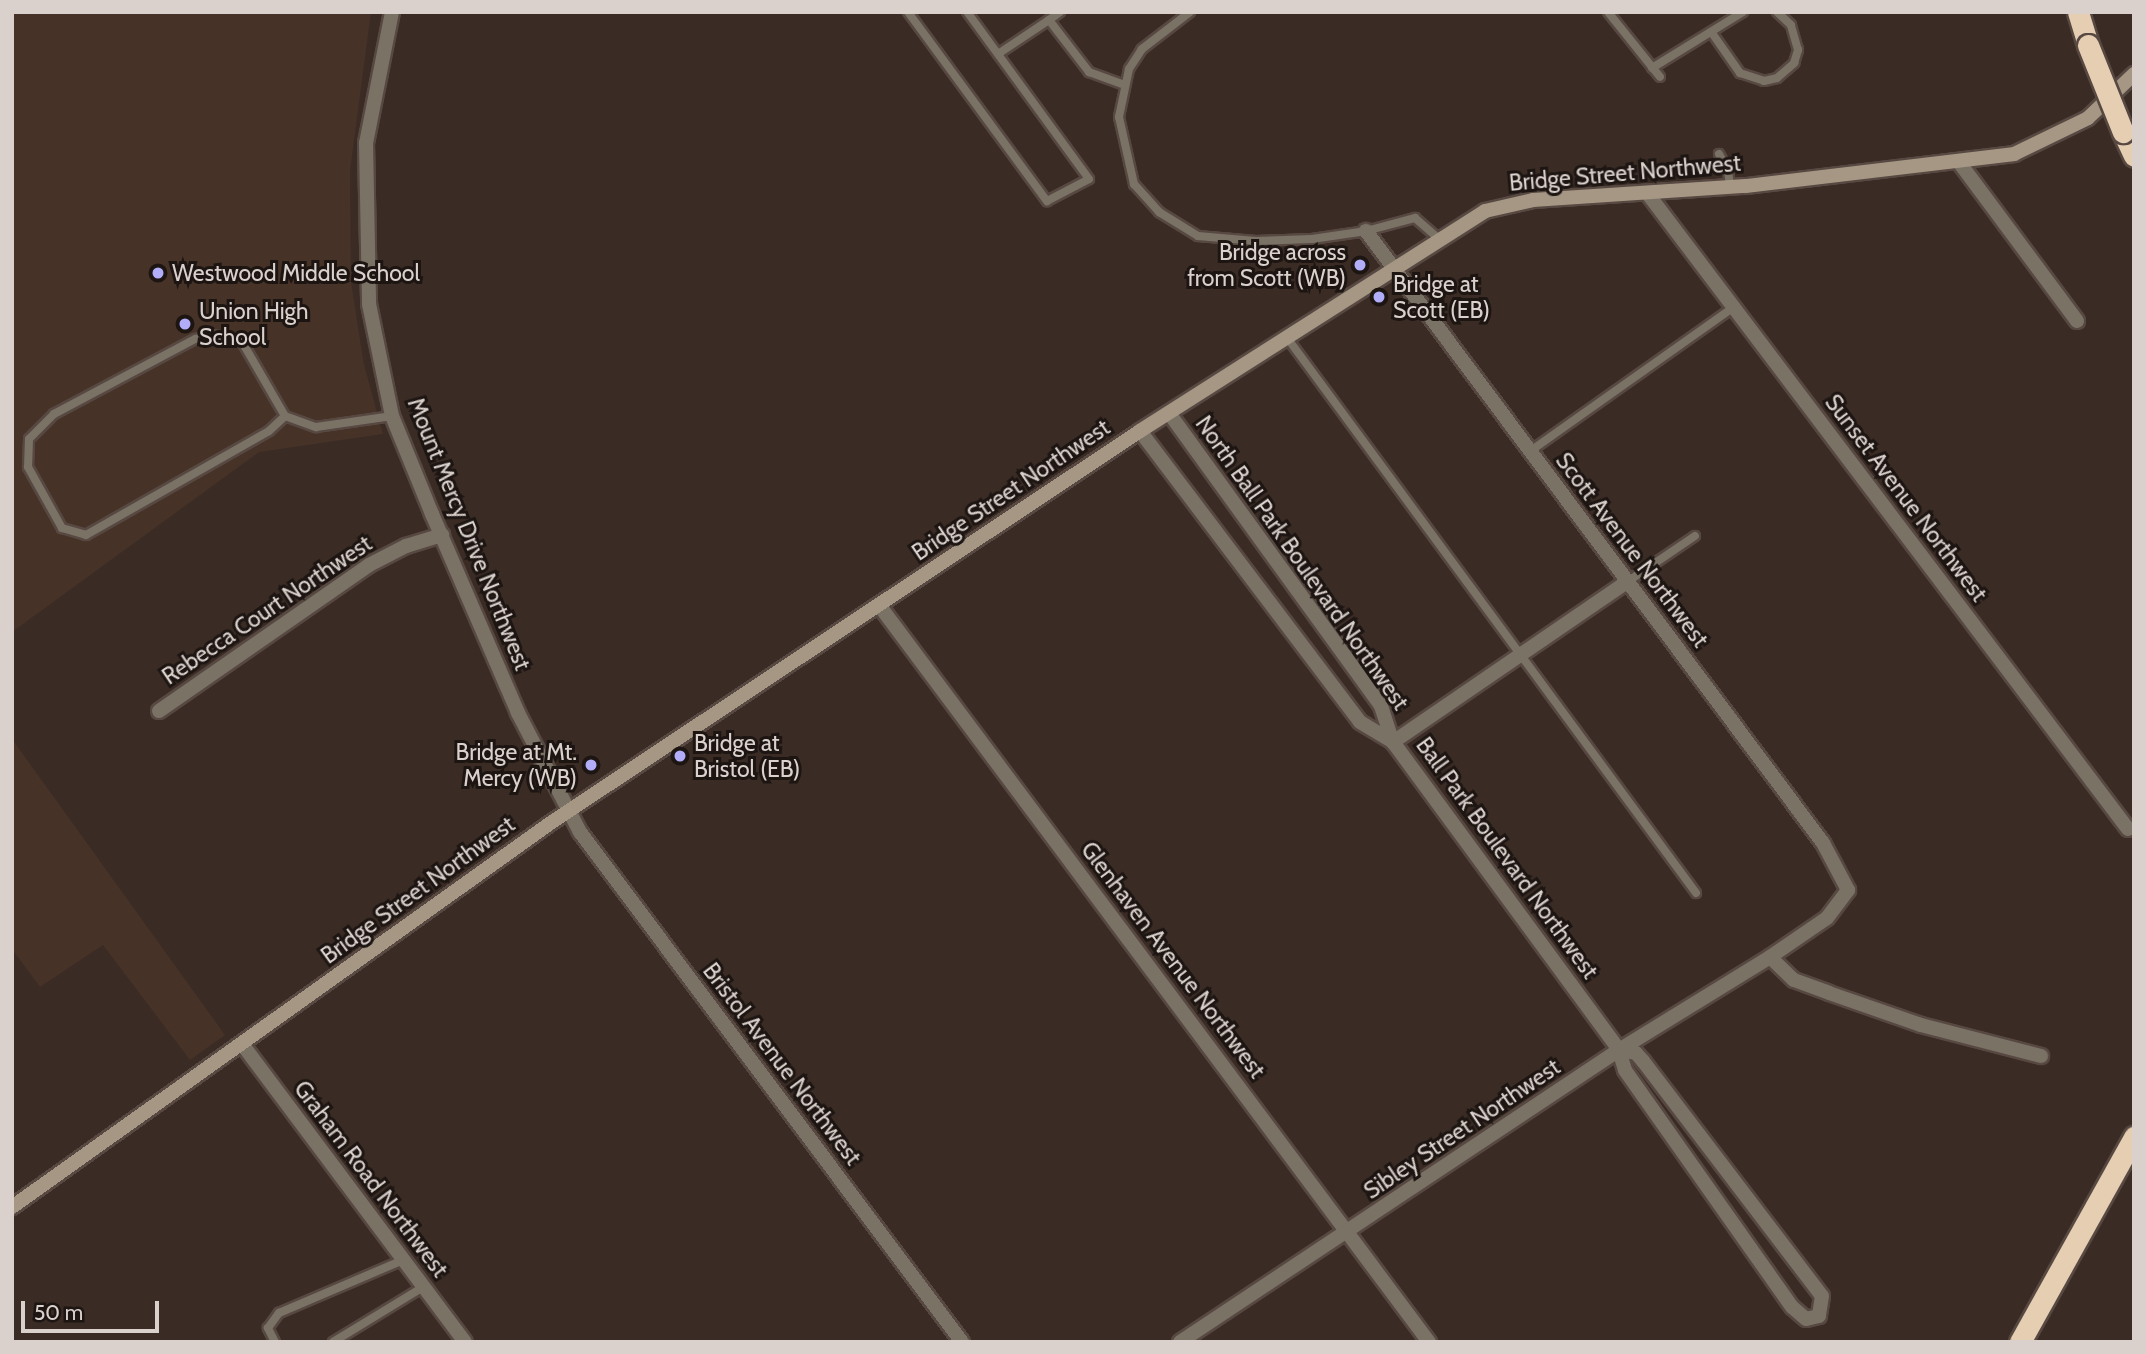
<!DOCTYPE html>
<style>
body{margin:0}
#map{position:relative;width:2146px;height:1354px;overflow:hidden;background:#3a2b24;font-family:Cabin,sans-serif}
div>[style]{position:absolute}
.built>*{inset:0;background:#463227}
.roads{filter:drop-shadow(2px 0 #574942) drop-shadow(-2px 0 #574942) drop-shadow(0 2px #574942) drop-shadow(0 -2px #574942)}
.service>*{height:8px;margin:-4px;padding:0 4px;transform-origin:4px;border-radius:4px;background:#7b7266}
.minor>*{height:14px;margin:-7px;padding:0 7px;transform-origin:7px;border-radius:7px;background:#7b7266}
.secondary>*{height:14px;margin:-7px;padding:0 7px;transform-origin:7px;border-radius:7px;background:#a69785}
.motorway>*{height:21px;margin:-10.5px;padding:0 10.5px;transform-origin:10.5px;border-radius:10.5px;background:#e6ceb2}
.bridges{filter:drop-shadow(2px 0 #574942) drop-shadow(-2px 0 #574942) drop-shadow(0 2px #574942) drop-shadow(0 -2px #574942)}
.motorway-bridge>*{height:21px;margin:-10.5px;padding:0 10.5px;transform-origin:10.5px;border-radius:10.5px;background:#e6ceb2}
.dots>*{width:19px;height:19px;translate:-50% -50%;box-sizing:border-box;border:4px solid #1c1512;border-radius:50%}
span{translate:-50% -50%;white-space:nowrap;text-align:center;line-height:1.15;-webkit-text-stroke:6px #1c1512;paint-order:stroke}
.street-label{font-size:23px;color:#dad1cc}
.poi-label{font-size:23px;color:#dad1cc}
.right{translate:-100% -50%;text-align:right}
.left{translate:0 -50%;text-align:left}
.frame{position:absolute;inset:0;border:14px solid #dad1cc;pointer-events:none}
.scale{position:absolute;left:21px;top:1301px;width:138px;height:32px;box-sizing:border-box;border:4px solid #dad1cc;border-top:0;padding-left:9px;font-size:21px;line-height:24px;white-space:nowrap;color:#dad1cc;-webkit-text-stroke:5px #1c1512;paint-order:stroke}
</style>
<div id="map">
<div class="built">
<i style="clip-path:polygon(12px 12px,371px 12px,350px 171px,351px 282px,364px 365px,383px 434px,259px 452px,12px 632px)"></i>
<i style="clip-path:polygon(12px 739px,225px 1035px,190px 1060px,103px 945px,40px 987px,12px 949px)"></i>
</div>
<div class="roads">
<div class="service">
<i style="left:908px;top:12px;width:235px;rotate:53.7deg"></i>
<i style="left:1047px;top:201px;width:47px;rotate:-27.6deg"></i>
<i style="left:1089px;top:179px;width:207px;rotate:-126.1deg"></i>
<i style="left:1060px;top:12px;width:14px;rotate:144deg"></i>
<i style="left:1049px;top:20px;width:66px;rotate:52.4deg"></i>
<i style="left:1089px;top:72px;width:38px;rotate:20deg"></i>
<i style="left:1190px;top:12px;width:61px;rotate:142.4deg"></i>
<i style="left:1142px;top:49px;width:24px;rotate:123deg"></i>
<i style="left:1129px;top:69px;width:49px;rotate:101.8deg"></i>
<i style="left:1119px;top:117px;width:69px;rotate:77.4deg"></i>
<i style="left:1134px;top:184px;width:38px;rotate:48deg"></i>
<i style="left:1159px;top:212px;width:46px;rotate:31.6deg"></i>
<i style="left:1198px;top:236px;width:58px;rotate:4.9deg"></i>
<i style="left:1256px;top:241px;width:56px;rotate:-2deg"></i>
<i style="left:1312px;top:239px;width:55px;rotate:-8.4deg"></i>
<i style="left:1366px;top:231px;width:51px;rotate:-14.9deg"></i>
<i style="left:1415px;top:218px;width:32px;rotate:41deg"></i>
<i style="left:1608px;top:12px;width:83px;rotate:51.3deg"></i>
<i style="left:1712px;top:33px;width:49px;rotate:55deg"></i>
<i style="left:1740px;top:73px;width:25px;rotate:18deg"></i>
<i style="left:1764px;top:81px;width:13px;rotate:-13deg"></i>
<i style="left:1777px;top:78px;width:23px;rotate:-41deg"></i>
<i style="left:1794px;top:63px;width:14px;rotate:-73deg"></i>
<i style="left:1798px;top:50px;width:26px;rotate:-106deg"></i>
<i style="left:1791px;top:25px;width:19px;rotate:-137deg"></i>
<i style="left:998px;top:54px;width:61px;rotate:-33.7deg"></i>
<i style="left:1652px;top:68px;width:107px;rotate:-31.6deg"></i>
<i style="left:1719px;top:154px;width:18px;rotate:61deg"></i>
<i style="left:1728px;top:170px;width:17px;rotate:83deg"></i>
<i style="left:1288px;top:339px;width:688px;rotate:53.63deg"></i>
<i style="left:285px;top:416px;width:88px;rotate:-120.1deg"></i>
<i style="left:241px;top:340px;width:29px;rotate:-170deg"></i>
<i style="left:212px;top:335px;width:17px;rotate:167deg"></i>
<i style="left:195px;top:339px;width:160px;rotate:152deg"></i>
<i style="left:54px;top:414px;width:35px;rotate:135deg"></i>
<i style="left:29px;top:439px;width:28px;rotate:92deg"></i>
<i style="left:28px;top:467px;width:70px;rotate:60.9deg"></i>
<i style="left:62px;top:528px;width:25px;rotate:16deg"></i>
<i style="left:86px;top:535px;width:210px;rotate:-29.6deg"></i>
<i style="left:269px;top:431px;width:22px;rotate:-43deg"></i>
<i style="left:285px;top:416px;width:33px;rotate:20deg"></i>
<i style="left:316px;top:427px;width:77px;rotate:-8.2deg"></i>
<i style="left:1529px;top:452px;width:251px;rotate:-35.3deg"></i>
<i style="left:1627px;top:582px;width:82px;rotate:-34.1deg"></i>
<i style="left:275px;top:1342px;width:16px;rotate:-117deg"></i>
<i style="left:268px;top:1328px;width:19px;rotate:-54deg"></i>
<i style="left:279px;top:1313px;width:135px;rotate:-23.1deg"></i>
<i style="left:333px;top:1342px;width:105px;rotate:-31.4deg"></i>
</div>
<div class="minor">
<i style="left:392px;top:12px;width:134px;rotate:101.2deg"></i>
<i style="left:366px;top:143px;width:161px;rotate:88.9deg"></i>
<i style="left:369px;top:304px;width:114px;rotate:78.4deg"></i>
<i style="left:392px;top:416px;width:106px;rotate:67.8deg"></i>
<i style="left:432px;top:514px;width:217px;rotate:66.6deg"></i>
<i style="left:518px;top:713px;width:134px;rotate:62.5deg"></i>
<i style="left:580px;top:832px;width:637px;rotate:53.17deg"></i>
<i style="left:1959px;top:162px;width:198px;rotate:53.4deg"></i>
<i style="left:1648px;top:194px;width:796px;rotate:52.91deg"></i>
<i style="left:1169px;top:413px;width:362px;rotate:54.1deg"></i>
<i style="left:1381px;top:706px;width:38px;rotate:72deg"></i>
<i style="left:1140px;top:431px;width:365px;rotate:52.9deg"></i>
<i style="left:1360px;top:722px;width:39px;rotate:31deg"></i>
<i style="left:1393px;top:742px;width:382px;rotate:53.7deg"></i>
<i style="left:1619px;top:1050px;width:17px;rotate:10deg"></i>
<i style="left:1636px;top:1053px;width:11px;rotate:49deg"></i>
<i style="left:1643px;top:1061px;width:295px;rotate:52.7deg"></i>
<i style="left:1822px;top:1296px;width:20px;rotate:99deg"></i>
<i style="left:1819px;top:1316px;width:13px;rotate:167deg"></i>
<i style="left:1806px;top:1319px;width:18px;rotate:-139deg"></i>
<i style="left:1792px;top:1307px;width:290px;rotate:-125.2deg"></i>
<i style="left:1625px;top:1070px;width:21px;rotate:-107deg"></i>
<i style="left:879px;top:605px;width:920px;rotate:53.27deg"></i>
<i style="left:159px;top:711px;width:256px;rotate:-34.8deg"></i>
<i style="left:369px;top:565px;width:42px;rotate:-27.2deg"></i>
<i style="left:406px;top:546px;width:38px;rotate:-17deg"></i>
<i style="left:1393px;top:742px;width:283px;rotate:-34.4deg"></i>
<i style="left:1770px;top:957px;width:33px;rotate:44deg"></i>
<i style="left:1794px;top:980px;width:37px;rotate:20deg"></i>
<i style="left:1829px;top:993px;width:97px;rotate:19.2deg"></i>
<i style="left:1921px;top:1025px;width:124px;rotate:14.5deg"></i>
<i style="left:242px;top:1044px;width:372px;rotate:53.2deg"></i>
<i style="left:1180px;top:1342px;width:527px;rotate:-33.63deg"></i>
<i style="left:1619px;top:1050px;width:177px;rotate:-31.6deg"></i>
<i style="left:1770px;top:957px;width:69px;rotate:-34.4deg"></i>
<i style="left:1827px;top:918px;width:35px;rotate:-53deg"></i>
<i style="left:1848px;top:890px;width:53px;rotate:-118deg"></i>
<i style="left:1823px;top:843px;width:764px;rotate:-126.75deg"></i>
</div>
<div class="secondary">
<i style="left:12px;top:1207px;width:663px;rotate:-35.49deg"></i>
<i style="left:552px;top:822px;width:706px;rotate:-33.62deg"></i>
<i style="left:1140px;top:431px;width:409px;rotate:-32.5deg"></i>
<i style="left:1485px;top:211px;width:49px;rotate:-12.9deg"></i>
<i style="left:1533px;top:200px;width:213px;rotate:-3.8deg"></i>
<i style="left:1746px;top:186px;width:270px;rotate:-6.8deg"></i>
<i style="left:2014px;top:154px;width:82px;rotate:-25.9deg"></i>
<i style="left:2088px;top:118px;width:64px;rotate:-43.7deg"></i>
</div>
<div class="motorway">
<i style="left:2078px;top:12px;width:34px;rotate:73deg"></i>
<i style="left:2123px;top:132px;width:26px;rotate:65deg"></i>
<i style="left:2020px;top:1342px;width:235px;rotate:-60.9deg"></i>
</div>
</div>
<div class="bridges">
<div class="motorway-bridge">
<i style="left:2088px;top:45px;width:94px;rotate:68.1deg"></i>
</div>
</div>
<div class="dots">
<i style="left:1360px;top:265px;background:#b2adf9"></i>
<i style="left:158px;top:273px;background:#b2adf9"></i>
<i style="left:1379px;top:297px;background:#b2adf9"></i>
<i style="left:185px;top:324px;background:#b2adf9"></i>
<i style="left:680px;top:756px;background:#b2adf9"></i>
<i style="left:591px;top:765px;background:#b2adf9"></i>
</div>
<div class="street-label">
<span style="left:1625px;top:173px;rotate:-5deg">Bridge Street Northwest</span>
<span style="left:1011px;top:490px;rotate:-34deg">Bridge Street Northwest</span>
<span style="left:1906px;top:498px;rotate:53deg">Sunset Avenue Northwest</span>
<span style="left:469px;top:534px;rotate:68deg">Mount Mercy Drive Northwest</span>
<span style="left:1632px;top:550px;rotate:53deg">Scott Avenue Northwest</span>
<span style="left:1302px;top:563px;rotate:55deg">North Ball Park Boulevard Northwest</span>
<span style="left:267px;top:610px;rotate:-34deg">Rebecca Court Northwest</span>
<span style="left:1507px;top:858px;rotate:54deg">Ball Park Boulevard Northwest</span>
<span style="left:418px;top:890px;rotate:-36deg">Bridge Street Northwest</span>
<span style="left:1173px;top:960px;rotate:53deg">Glenhaven Avenue Northwest</span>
<span style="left:782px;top:1064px;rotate:53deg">Bristol Avenue Northwest</span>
<span style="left:1462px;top:1129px;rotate:-34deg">Sibley Street Northwest</span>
<span style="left:371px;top:1179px;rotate:53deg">Graham Road Northwest</span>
</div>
<div class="poi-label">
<span class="right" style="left:1346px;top:265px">Bridge across<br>from Scott (WB)</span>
<span class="left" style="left:172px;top:273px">Westwood Middle School</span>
<span class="left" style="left:1393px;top:297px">Bridge at<br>Scott (EB)</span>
<span class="left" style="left:199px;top:324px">Union High<br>School</span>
<span class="left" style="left:694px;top:756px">Bridge at<br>Bristol (EB)</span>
<span class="right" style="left:577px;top:765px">Bridge at Mt.<br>Mercy (WB)</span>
</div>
<div class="frame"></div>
<div class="scale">50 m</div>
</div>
